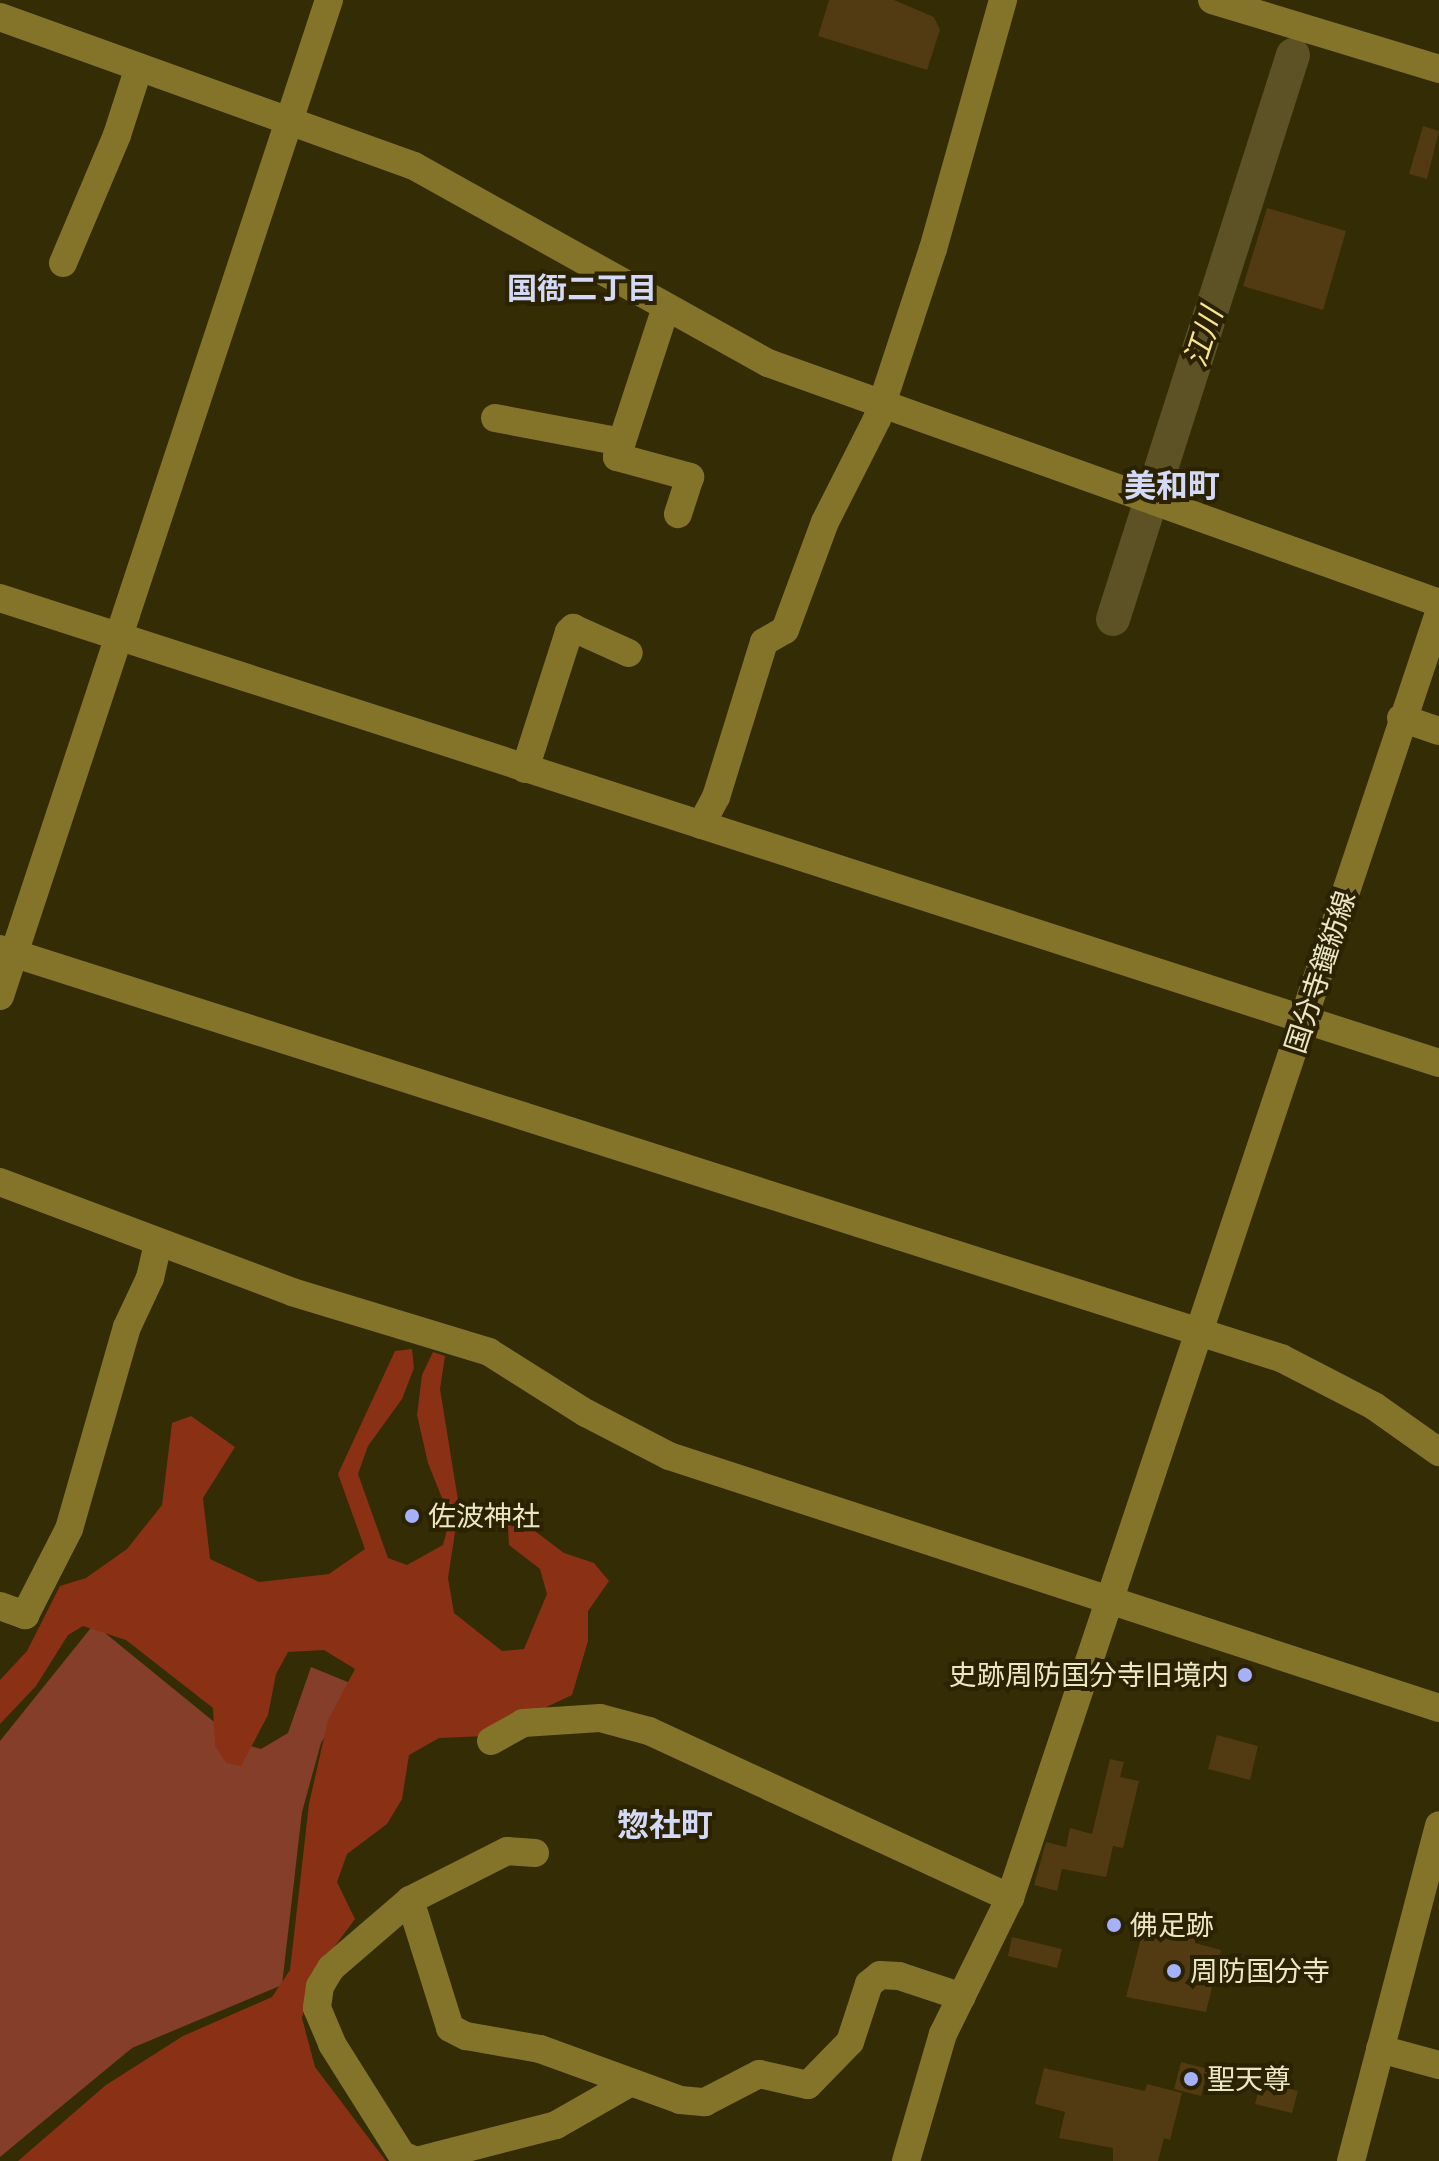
<!DOCTYPE html>
<meta charset="utf-8">
<style>
body{margin:0}
#map{position:relative;width:1439px;height:2161px;overflow:hidden;background:#342c04;font-family:"PT Sans Narrow","Noto Sans JP",sans-serif}
div>[style]{position:absolute}
.green>*{inset:0;background:#843e2a}
.forest>*{inset:0;background:#8a3115}
.river>*{height:34px;margin:-17px;padding:0 17px;transform-origin:17px;border-radius:17px;background:#5c5226}
.building>*{inset:0;background:#523a12}
.minor>*{height:28px;margin:-14px;padding:0 14px;transform-origin:14px;border-radius:14px;background:#84742a}
.dots>*{width:22px;height:22px;translate:-50% -50%;box-sizing:border-box;border:4px solid #2a2200;border-radius:50%}
span{translate:-50% -50%;white-space:nowrap;text-align:center;line-height:1.15;-webkit-text-stroke:8px #2a2200;paint-order:stroke}
.street-label{font-size:28px;color:#ede6c2}
.poi-label{font-size:28px;color:#ede6c2}
.left{translate:0 -50%;text-align:left}
.right{translate:-100% -50%;text-align:right}
.neighbourhood-label{font-size:30px;color:#d3d9f6;font-weight:700}
.water-label{font-size:30px;color:#f9e489;font-style:italic}
.quarter-label{font-size:32px;color:#d3d9f6;font-weight:700}
</style>
<div id="map">
<div class="green">
<i style="clip-path:polygon(94px 1624px,240px 1743px,261px 1749px,288px 1733px,311px 1667px,355px 1685px,321px 1743px,302px 1812px,282px 1985px,132px 2048px,0 2157px,0 1741px)"></i>
</div>
<div class="forest">
<i style="clip-path:polygon(412px 1349px,414px 1368px,402px 1399px,368px 1446px,358px 1474px,388px 1558px,407px 1565px,443px 1545px,450px 1518px,428px 1463px,417px 1415px,422px 1375px,433px 1352px,445px 1356px,440px 1389px,459px 1506px,448px 1578px,454px 1613px,502px 1651px,524px 1649px,547px 1594px,540px 1569px,509px 1545px,507px 1510px,564px 1553px,594px 1563px,609px 1581px,588px 1611px,588px 1641px,572px 1695px,485px 1736px,439px 1738px,409px 1755px,402px 1799px,387px 1824px,347px 1854px,337px 1882px,355px 1919px,312px 1977px,302px 2018px,315px 2067px,386px 2161px,18px 2161px,106px 2085px,183px 2036px,272px 1997px,290px 1970px,309px 1804px,328px 1720px,355px 1669px,324px 1650px,288px 1652px,276px 1674px,268px 1715px,241px 1766px,226px 1763px,215px 1746px,213px 1708px,126px 1640px,83px 1626px,68px 1635px,36px 1686px,0 1724px,0 1680px,27px 1651px,60px 1586px,86px 1578px,127px 1549px,162px 1505px,172px 1423px,191px 1416px,235px 1447px,203px 1498px,210px 1559px,259px 1582px,329px 1574px,365px 1549px,338px 1474px,395px 1351px)"></i>
</div>
<div class="river">
<i style="left:1113px;top:619px;width:592px;rotate:-72.3deg"></i>
</div>
<div class="building">
<i style="clip-path:polygon(829px 0,894px 0,934px 17px,940px 30px,927px 70px,818px 36px)"></i>
<i style="clip-path:polygon(1423px 126px,1439px 131px,1427px 179px,1409px 174px)"></i>
<i style="clip-path:polygon(1267px 208px,1346px 231px,1323px 310px,1243px 286px)"></i>
<i style="clip-path:polygon(1217px 1735px,1258px 1746px,1250px 1780px,1208px 1769px)"></i>
<i style="clip-path:polygon(1110px 1759px,1124px 1762px,1120px 1777px,1139px 1781px,1123px 1848px,1113px 1846px,1106px 1877px,1062px 1869px,1057px 1891px,1034px 1885px,1046px 1842px,1066px 1847px,1070px 1828px,1092px 1834px)"></i>
<i style="clip-path:polygon(1174px 1928px,1197px 1933px,1195px 1943px,1221px 1950px,1206px 2012px,1126px 1997px,1143px 1930px,1171px 1937px)"></i>
<i style="clip-path:polygon(1012px 1937px,1062px 1949px,1057px 1968px,1008px 1956px)"></i>
<i style="clip-path:polygon(1181px 2062px,1208px 2069px,1201px 2096px,1174px 2089px)"></i>
<i style="clip-path:polygon(1044px 2068px,1145px 2091px,1147px 2084px,1182px 2093px,1170px 2140px,1164px 2138px,1158px 2161px,1113px 2161px,1113px 2148px,1059px 2138px,1065px 2112px,1035px 2104px)"></i>
<i style="clip-path:polygon(1261px 2081px,1298px 2091px,1292px 2113px,1255px 2104px)"></i>
</div>
<div class="minor">
<i style="left:1212px;top:0;width:237px;rotate:16.9deg"></i>
<i style="left:0;top:17px;width:440px;rotate:19.8deg"></i>
<i style="left:414px;top:166px;width:405px;rotate:29.1deg"></i>
<i style="left:768px;top:363px;width:713px;rotate:19.68deg"></i>
<i style="left:63px;top:263px;width:139px;rotate:-67.1deg"></i>
<i style="left:117px;top:135px;width:71px;rotate:-72.1deg"></i>
<i style="left:666px;top:307px;width:158px;rotate:108.1deg"></i>
<i style="left:617px;top:457px;width:76px;rotate:15.3deg"></i>
<i style="left:690px;top:477px;width:39px;rotate:108deg"></i>
<i style="left:495px;top:418px;width:129px;rotate:10.7deg"></i>
<i style="left:0;top:598px;width:1512px;rotate:17.91deg"></i>
<i style="left:1401px;top:718px;width:40px;rotate:18.9deg"></i>
<i style="left:525px;top:769px;width:144px;rotate:-72.2deg"></i>
<i style="left:569px;top:632px;width:6px;rotate:-45deg"></i>
<i style="left:573px;top:628px;width:61px;rotate:24.1deg"></i>
<i style="left:701px;top:825px;width:32px;rotate:-62deg"></i>
<i style="left:716px;top:797px;width:162px;rotate:-72.8deg"></i>
<i style="left:764px;top:642px;width:24px;rotate:-30deg"></i>
<i style="left:785px;top:630px;width:115px;rotate:-69.7deg"></i>
<i style="left:825px;top:522px;width:115px;rotate:-63.2deg"></i>
<i style="left:877px;top:419px;width:179px;rotate:-71.8deg"></i>
<i style="left:933px;top:249px;width:259px;rotate:-74.3deg"></i>
<i style="left:0;top:949px;width:1345px;rotate:17.71deg"></i>
<i style="left:1281px;top:1358px;width:105px;rotate:27.3deg"></i>
<i style="left:1374px;top:1406px;width:80px;rotate:35.3deg"></i>
<i style="left:0;top:996px;width:1049px;rotate:-71.72deg"></i>
<i style="left:0;top:1182px;width:312px;rotate:20.6deg"></i>
<i style="left:292px;top:1292px;width:206px;rotate:16.9deg"></i>
<i style="left:489px;top:1352px;width:115px;rotate:32.2deg"></i>
<i style="left:586px;top:1413px;width:93px;rotate:27.4deg"></i>
<i style="left:669px;top:1456px;width:810px;rotate:18.12deg"></i>
<i style="left:0;top:1606px;width:27px;rotate:20deg"></i>
<i style="left:25px;top:1615px;width:97px;rotate:-62.9deg"></i>
<i style="left:69px;top:1529px;width:210px;rotate:-74deg"></i>
<i style="left:127px;top:1327px;width:54px;rotate:-64.9deg"></i>
<i style="left:150px;top:1278px;width:37px;rotate:-77deg"></i>
<i style="left:491px;top:1741px;width:37px;rotate:-29deg"></i>
<i style="left:523px;top:1723px;width:77px;rotate:-3.7deg"></i>
<i style="left:600px;top:1718px;width:51px;rotate:14.9deg"></i>
<i style="left:649px;top:1731px;width:398px;rotate:24.8deg"></i>
<i style="left:535px;top:1853px;width:28px;rotate:-176deg"></i>
<i style="left:507px;top:1851px;width:109px;rotate:153.2deg"></i>
<i style="left:410px;top:1900px;width:104px;rotate:139.3deg"></i>
<i style="left:331px;top:1968px;width:21px;rotate:121deg"></i>
<i style="left:320px;top:1986px;width:22px;rotate:98deg"></i>
<i style="left:317px;top:2008px;width:39px;rotate:67deg"></i>
<i style="left:332px;top:2044px;width:131px;rotate:57.8deg"></i>
<i style="left:402px;top:2155px;width:15px;rotate:23deg"></i>
<i style="left:416px;top:2161px;width:145px;rotate:-14.4deg"></i>
<i style="left:556px;top:2125px;width:83px;rotate:-29.7deg"></i>
<i style="left:410px;top:1900px;width:134px;rotate:72.6deg"></i>
<i style="left:450px;top:2028px;width:18px;rotate:27deg"></i>
<i style="left:466px;top:2036px;width:75px;rotate:10deg"></i>
<i style="left:540px;top:2049px;width:149px;rotate:20deg"></i>
<i style="left:680px;top:2100px;width:25px;rotate:5deg"></i>
<i style="left:705px;top:2102px;width:61px;rotate:-27.4deg"></i>
<i style="left:759px;top:2074px;width:50px;rotate:12.7deg"></i>
<i style="left:808px;top:2085px;width:60px;rotate:-45.7deg"></i>
<i style="left:850px;top:2042px;width:61px;rotate:-71.9deg"></i>
<i style="left:869px;top:1984px;width:14px;rotate:-39deg"></i>
<i style="left:880px;top:1975px;width:19px;rotate:3deg"></i>
<i style="left:899px;top:1976px;width:66px;rotate:18.4deg"></i>
<i style="left:1380px;top:2049px;width:61px;rotate:15.2deg"></i>
<i style="left:906px;top:2161px;width:132px;rotate:-73.8deg"></i>
<i style="left:943px;top:2034px;width:152px;rotate:-63.8deg"></i>
<i style="left:1010px;top:1898px;width:1355px;rotate:-71.54deg"></i>
<i style="left:1351px;top:2161px;width:347px;rotate:-75.3deg"></i>
</div>
<div class="dots">
<i style="left:412px;top:1516px;background:#a6b1fc"></i>
<i style="left:1245px;top:1675px;background:#a6b1fc"></i>
<i style="left:1114px;top:1925px;background:#a6b1fc"></i>
<i style="left:1174px;top:1971px;background:#a6b1fc"></i>
<i style="left:1191px;top:2079px;background:#a6b1fc"></i>
</div>
<div class="street-label">
<span style="left:1320px;top:972px;rotate:-72deg">国分寺鐘紡線</span>
</div>
<div class="poi-label">
<span class="left" style="left:428px;top:1516px">佐波神社</span>
<span class="right" style="left:1229px;top:1675px">史跡周防国分寺旧境内</span>
<span class="left" style="left:1130px;top:1925px">佛足跡</span>
<span class="left" style="left:1190px;top:1971px">周防国分寺</span>
<span class="left" style="left:1207px;top:2079px">聖天尊</span>
</div>
<div class="neighbourhood-label">
<span style="left:582px;top:288px">国衙二丁目</span>
</div>
<div class="water-label">
<span style="left:1203px;top:337px;rotate:-72deg">江川</span>
</div>
<div class="quarter-label">
<span style="left:1172px;top:485px">美和町</span>
<span style="left:665px;top:1824px">惣社町</span>
</div>
</div>
